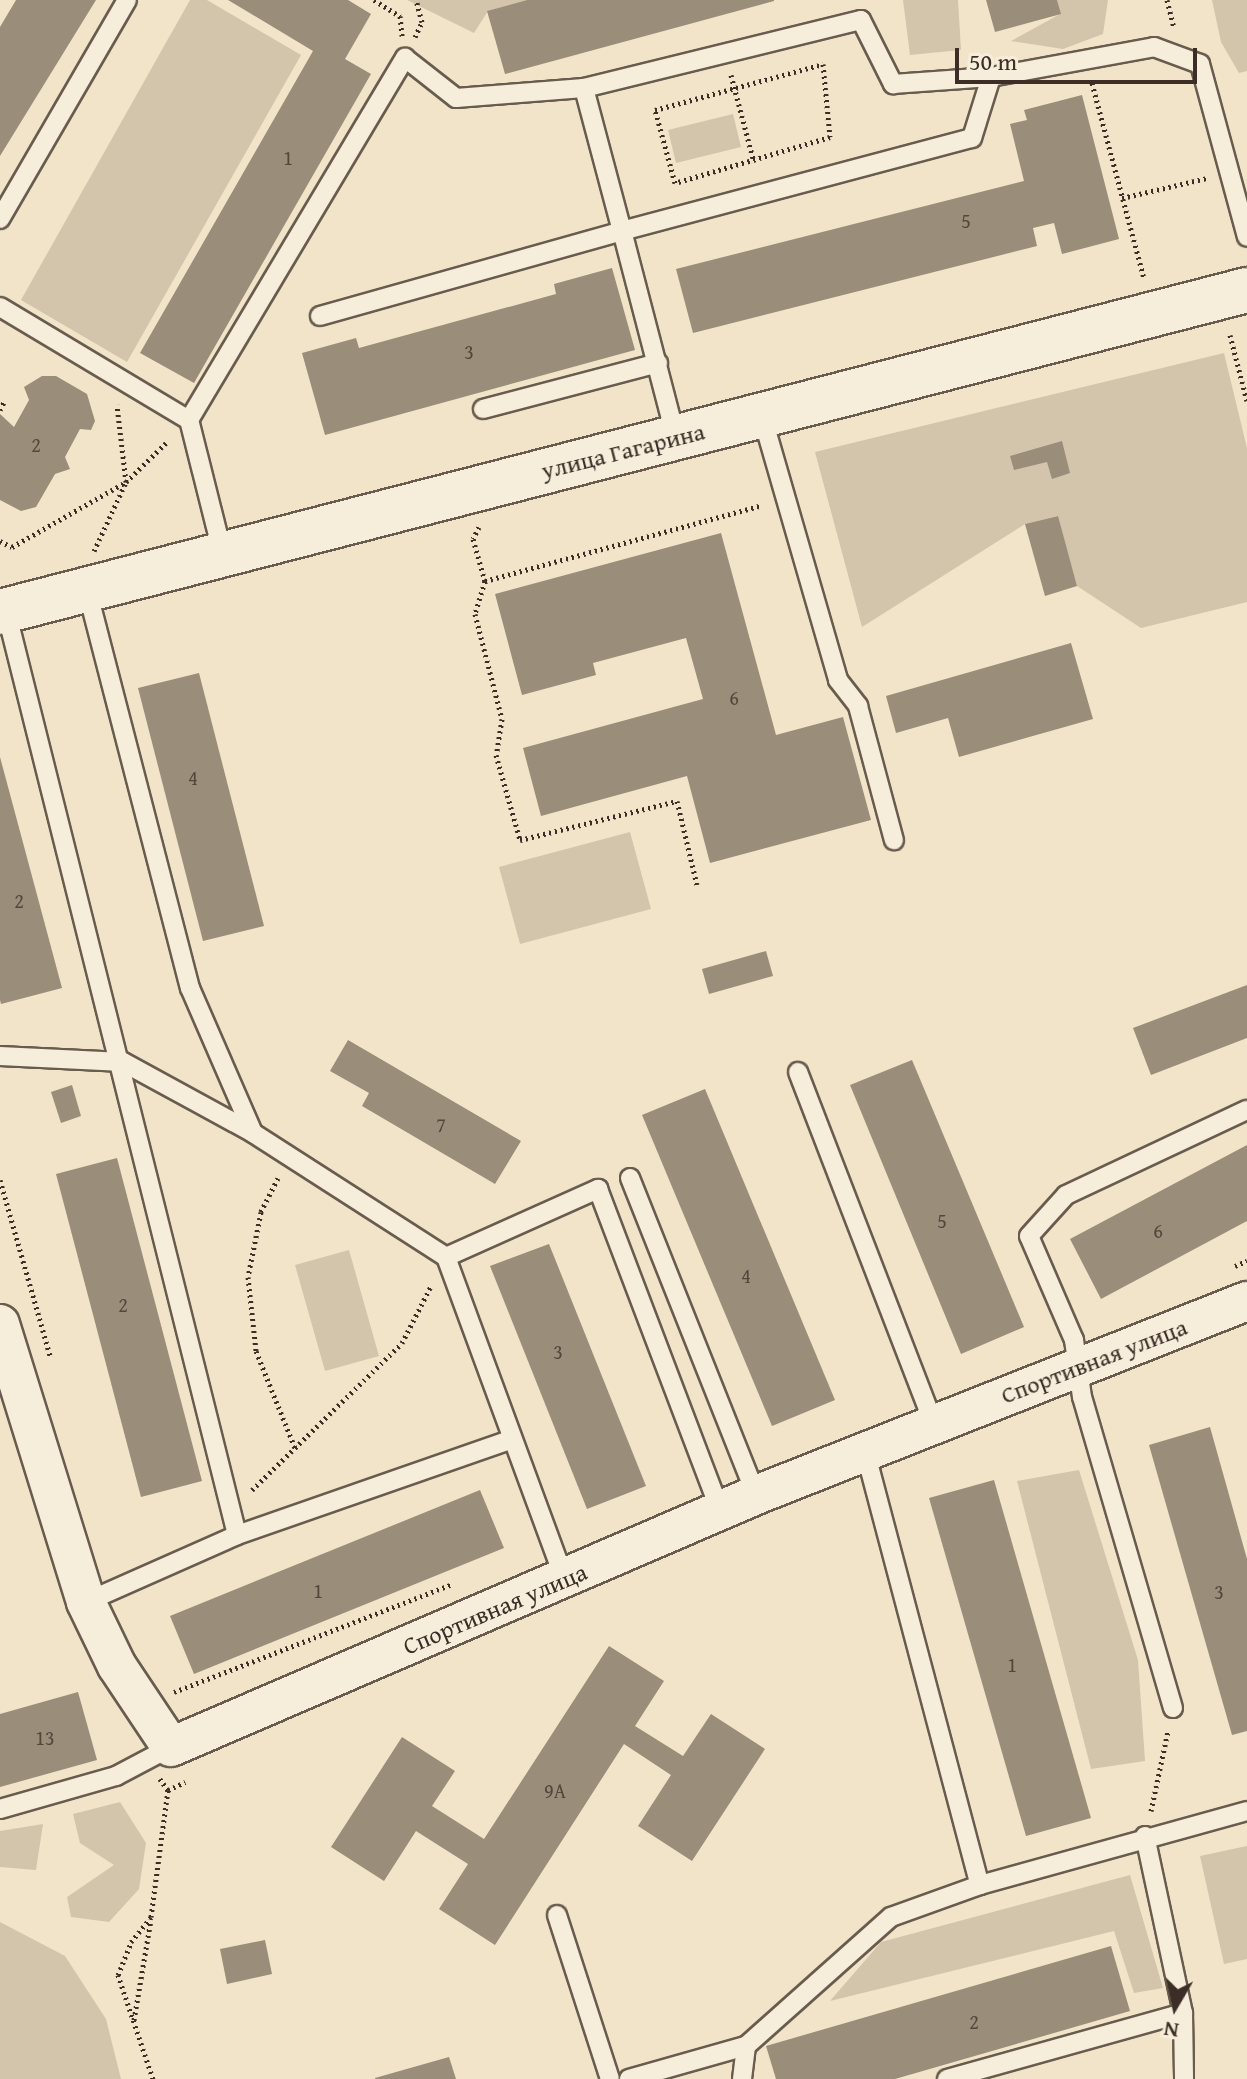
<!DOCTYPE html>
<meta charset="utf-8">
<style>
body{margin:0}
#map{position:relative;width:1247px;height:2079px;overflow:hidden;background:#f1e4c8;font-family:"Gentium Book Plus",serif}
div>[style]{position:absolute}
.green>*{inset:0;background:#d2c5ac}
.building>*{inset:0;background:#9a8d7a}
.path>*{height:5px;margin-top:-2.5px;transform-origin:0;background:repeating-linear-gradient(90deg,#3c2e26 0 2px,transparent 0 6px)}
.roads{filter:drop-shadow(2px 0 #695c4e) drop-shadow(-2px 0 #695c4e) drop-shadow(0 2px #695c4e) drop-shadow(0 -2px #695c4e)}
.lane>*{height:18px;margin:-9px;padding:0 9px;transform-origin:9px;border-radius:9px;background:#f6eddb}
.street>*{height:38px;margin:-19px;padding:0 19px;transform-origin:19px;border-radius:19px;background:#f6eddb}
.secondary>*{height:44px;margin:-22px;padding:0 22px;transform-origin:22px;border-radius:22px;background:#f6eddb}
span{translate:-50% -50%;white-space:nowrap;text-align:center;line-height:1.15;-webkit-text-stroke:6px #f6eddb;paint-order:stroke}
.number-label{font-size:20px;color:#54463b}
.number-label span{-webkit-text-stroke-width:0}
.street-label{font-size:24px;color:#3c2e26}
.north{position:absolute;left:1135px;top:1967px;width:80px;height:80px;-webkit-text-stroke:6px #f6eddb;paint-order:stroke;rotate:189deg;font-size:22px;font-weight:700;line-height:32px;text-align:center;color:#3c2e26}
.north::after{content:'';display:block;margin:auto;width:28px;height:36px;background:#3c2e26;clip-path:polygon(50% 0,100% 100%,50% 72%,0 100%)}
.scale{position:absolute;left:955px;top:48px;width:242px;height:36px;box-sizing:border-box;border:4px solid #3c2e26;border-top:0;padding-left:10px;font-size:24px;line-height:28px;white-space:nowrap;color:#3c2e26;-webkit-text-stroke:6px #f6eddb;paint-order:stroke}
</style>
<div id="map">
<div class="green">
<i style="clip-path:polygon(190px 0,207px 0,301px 55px,127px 362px,21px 300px)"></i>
<i style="clip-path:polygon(407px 0,527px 0,488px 11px,474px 33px)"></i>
<i style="clip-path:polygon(903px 0,958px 0,961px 50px,910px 55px)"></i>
<i style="clip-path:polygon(1057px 0,1108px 0,1103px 34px,1063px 49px,1011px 41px,1060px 14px)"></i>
<i style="clip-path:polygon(1212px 0,1247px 0,1247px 71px,1239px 73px,1221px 42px)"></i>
<i style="clip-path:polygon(733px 114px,741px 147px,676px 163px,668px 130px)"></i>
<i style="clip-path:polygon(1224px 353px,1247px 448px,1247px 602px,1141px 628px,1077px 586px,1057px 516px,1025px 524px,862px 627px,815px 452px)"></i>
<i style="clip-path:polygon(630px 832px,651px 909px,520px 944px,499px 867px)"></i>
<i style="clip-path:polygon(349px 1250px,379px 1356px,325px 1371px,295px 1265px)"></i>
<i style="clip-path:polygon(1079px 1470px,1138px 1660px,1145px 1761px,1091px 1769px,1017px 1481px)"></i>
<i style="clip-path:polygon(120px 1802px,146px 1843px,139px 1889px,109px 1922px,71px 1917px,67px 1897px,114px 1865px,80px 1843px,73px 1814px)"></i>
<i style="clip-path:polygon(43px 1824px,36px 1870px,0 1867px,0 1831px)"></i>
<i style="clip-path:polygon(1247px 1846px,1247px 1959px,1224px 1964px,1200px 1856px)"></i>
<i style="clip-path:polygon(1130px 1875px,1163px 1988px,1134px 1993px,1114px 1931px,830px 2001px,881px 1942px)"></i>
<i style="clip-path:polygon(0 1922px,65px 1956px,106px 2019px,121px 2079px,0 2079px)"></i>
</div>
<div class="building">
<i style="clip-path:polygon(16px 0,96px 0,0 156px,0 27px)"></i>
<i style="clip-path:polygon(228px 0,348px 0,371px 14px,345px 59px,371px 74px,194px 383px,140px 353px,313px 51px)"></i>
<i style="clip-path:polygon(527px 0,774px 0,774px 1px,505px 74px,487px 11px)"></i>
<i style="clip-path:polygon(986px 0,1057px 0,1061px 14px,995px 32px)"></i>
<i style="clip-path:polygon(1082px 95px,1119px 239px,1062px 254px,1054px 223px,1033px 228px,1037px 246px,693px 333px,676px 269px,1024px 181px,1010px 124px,1027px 120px,1024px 110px)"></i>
<i style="clip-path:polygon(612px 268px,635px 350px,325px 435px,302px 353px,356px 338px,359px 348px,556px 294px,554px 284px)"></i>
<i style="clip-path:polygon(42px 376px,56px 376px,87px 394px,95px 421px,91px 430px,80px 429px,65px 457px,70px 469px,55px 474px,36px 507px,21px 511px,0 500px,0 414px,14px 427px,29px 400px,24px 387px)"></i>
<i style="clip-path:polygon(1062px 441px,1070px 473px,1052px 479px,1047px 462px,1014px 470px,1010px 456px)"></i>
<i style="clip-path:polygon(1058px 516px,1077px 586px,1045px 596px,1025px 524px)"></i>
<i style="clip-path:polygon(721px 533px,776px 735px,843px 717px,871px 820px,710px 863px,687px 776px,541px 816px,523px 748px,703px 699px,686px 638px,593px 663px,596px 675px,522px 695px,495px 594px)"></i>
<i style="clip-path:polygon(1071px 643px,1093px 719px,959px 757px,948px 718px,896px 733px,886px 696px)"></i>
<i style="clip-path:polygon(199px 673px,264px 926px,203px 941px,138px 688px)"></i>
<i style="clip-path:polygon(0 757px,62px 988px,1px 1004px,0 1000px)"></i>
<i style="clip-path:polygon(766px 951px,773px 976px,709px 994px,702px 969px)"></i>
<i style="clip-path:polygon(1247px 985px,1247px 1038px,1151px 1075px,1133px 1028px)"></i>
<i style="clip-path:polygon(348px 1040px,521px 1141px,495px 1184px,362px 1106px,369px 1093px,330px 1071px)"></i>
<i style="clip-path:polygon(912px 1060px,1024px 1327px,961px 1354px,850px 1085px)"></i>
<i style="clip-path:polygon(72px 1085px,81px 1116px,61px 1123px,51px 1092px)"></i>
<i style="clip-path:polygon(705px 1089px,835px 1400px,772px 1426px,642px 1115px)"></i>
<i style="clip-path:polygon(1247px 1145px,1247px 1221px,1101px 1299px,1070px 1239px)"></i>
<i style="clip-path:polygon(117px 1158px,202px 1481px,141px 1497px,56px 1174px)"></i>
<i style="clip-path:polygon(549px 1244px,646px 1486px,587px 1509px,490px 1266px)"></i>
<i style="clip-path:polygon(1210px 1427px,1247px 1559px,1247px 1731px,1232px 1735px,1149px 1445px)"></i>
<i style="clip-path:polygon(994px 1480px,1091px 1818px,1026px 1836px,929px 1498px)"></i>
<i style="clip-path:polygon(480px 1490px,504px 1548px,194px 1674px,170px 1616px)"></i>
<i style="clip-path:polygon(609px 1646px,664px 1681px,635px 1726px,683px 1756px,711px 1714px,765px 1749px,692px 1861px,638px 1826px,671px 1775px,624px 1744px,495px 1945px,439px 1909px,468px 1864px,416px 1831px,384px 1881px,331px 1847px,402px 1737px,455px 1771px,432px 1806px,484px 1839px)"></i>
<i style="clip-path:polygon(78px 1692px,97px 1760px,0 1787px,0 1714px)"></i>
<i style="clip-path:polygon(265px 1940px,272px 1974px,227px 1984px,220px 1949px)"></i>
<i style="clip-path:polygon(1111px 1946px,1130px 2011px,895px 2079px,776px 2079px,766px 2046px)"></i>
<i style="clip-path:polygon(449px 2057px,456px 2079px,375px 2079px,375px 2078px)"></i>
</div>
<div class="path">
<i style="left:374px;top:0;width:31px;rotate:32deg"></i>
<i style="left:400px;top:16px;width:20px;rotate:84deg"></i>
<i style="left:1167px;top:0;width:29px;rotate:76deg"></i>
<i style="left:415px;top:37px;width:17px;rotate:-65deg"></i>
<i style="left:422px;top:22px;width:23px;rotate:-105deg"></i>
<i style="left:823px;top:64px;width:73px;rotate:84.5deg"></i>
<i style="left:830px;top:137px;width:162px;rotate:163.5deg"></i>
<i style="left:675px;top:183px;width:76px;rotate:-105.3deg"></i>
<i style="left:655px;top:110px;width:174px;rotate:-15.3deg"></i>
<i style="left:731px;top:75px;width:90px;rotate:75.2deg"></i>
<i style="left:1092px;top:83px;width:203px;rotate:75.1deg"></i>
<i style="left:1122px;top:198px;width:87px;rotate:-13.2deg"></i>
<i style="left:1230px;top:335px;width:68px;rotate:75.6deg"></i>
<i style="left:0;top:410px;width:9px;rotate:-63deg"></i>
<i style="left:479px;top:527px;width:13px;rotate:117deg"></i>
<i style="left:473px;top:539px;width:44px;rotate:74.1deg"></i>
<i style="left:485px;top:581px;width:34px;rotate:107deg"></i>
<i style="left:475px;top:614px;width:108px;rotate:75.6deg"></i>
<i style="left:502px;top:719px;width:36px;rotate:99deg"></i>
<i style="left:496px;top:755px;width:88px;rotate:74.2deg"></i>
<i style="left:520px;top:840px;width:162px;rotate:-14deg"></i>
<i style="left:677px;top:801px;width:86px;rotate:76.6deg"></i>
<i style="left:0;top:541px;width:13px;rotate:27deg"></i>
<i style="left:12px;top:547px;width:131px;rotate:-29.7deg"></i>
<i style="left:126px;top:482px;width:78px;rotate:-96.7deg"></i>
<i style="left:94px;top:551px;width:76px;rotate:-65.1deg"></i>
<i style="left:126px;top:482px;width:59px;rotate:-44.3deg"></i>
<i style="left:485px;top:581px;width:287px;rotate:-15.3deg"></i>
<i style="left:278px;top:1178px;width:38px;rotate:117deg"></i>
<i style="left:261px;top:1212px;width:66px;rotate:101.3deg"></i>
<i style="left:248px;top:1277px;width:74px;rotate:83.8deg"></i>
<i style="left:256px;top:1351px;width:105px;rotate:68.1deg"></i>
<i style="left:0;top:1180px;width:183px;rotate:74.1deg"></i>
<i style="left:1235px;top:1266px;width:13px;rotate:-23deg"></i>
<i style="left:252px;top:1490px;width:210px;rotate:-44.4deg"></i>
<i style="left:402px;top:1343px;width:64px;rotate:-63deg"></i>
<i style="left:174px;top:1692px;width:298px;rotate:-21.2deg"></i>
<i style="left:168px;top:1790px;width:19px;rotate:-25deg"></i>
<i style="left:1151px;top:1811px;width:82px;rotate:-78deg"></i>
<i style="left:134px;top:2020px;width:102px;rotate:-80.4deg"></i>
<i style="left:153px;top:2079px;width:110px;rotate:-108.6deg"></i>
<i style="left:118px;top:1975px;width:35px;rotate:-68deg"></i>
<i style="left:131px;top:1942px;width:32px;rotate:-51deg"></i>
<i style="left:151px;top:1917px;width:128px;rotate:-82.4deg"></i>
<i style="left:168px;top:1790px;width:14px;rotate:-126deg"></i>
</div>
<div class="roads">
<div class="lane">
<i style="left:0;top:219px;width:253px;rotate:-59.9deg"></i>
<i style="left:0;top:307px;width:220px;rotate:30.9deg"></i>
<i style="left:320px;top:316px;width:314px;rotate:-15.7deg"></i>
<i style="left:622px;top:231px;width:148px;rotate:-104.9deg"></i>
<i style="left:584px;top:88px;width:285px;rotate:-13.8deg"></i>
<i style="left:861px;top:20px;width:72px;rotate:63.4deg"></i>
<i style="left:893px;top:84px;width:98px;rotate:-4.1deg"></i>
<i style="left:483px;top:409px;width:181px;rotate:-14.7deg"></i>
<i style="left:762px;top:416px;width:275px;rotate:73.9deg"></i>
<i style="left:838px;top:680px;width:33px;rotate:52deg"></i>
<i style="left:858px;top:706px;width:139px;rotate:75deg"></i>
<i style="left:676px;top:438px;width:214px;rotate:-104.6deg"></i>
<i style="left:622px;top:231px;width:362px;rotate:-14.9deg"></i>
<i style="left:972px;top:138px;width:64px;rotate:-72.7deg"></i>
<i style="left:991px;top:77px;width:166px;rotate:-10.4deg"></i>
<i style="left:1154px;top:47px;width:49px;rotate:20.3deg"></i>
<i style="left:1200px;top:64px;width:179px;rotate:74.8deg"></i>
<i style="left:223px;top:555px;width:139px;rotate:-104.1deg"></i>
<i style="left:189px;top:420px;width:422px;rotate:-59.2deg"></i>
<i style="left:405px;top:58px;width:65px;rotate:38.1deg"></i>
<i style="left:456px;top:98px;width:128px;rotate:-4.5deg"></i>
<i style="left:87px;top:590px;width:411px;rotate:75.5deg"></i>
<i style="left:190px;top:988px;width:158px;rotate:66.5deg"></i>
<i style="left:6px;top:611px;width:952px;rotate:75.96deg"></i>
<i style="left:0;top:1056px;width:123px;rotate:2.8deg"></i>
<i style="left:123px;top:1062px;width:148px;rotate:28.6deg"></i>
<i style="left:253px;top:1133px;width:229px;rotate:32.7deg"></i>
<i style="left:446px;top:1257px;width:344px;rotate:69.8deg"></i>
<i style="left:798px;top:1072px;width:375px;rotate:68.9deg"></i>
<i style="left:630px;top:1178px;width:341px;rotate:68.3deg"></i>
<i style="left:446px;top:1257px;width:167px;rotate:-24.1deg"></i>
<i style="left:598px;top:1189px;width:343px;rotate:69.2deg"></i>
<i style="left:865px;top:1451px;width:449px;rotate:75.2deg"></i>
<i style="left:86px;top:1602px;width:165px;rotate:-23.9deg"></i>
<i style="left:237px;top:1535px;width:289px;rotate:-19.2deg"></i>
<i style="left:1173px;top:1708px;width:324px;rotate:-106.3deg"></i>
<i style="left:1082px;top:1397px;width:58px;rotate:-98deg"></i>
<i style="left:1074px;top:1340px;width:113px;rotate:-113.4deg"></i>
<i style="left:1029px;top:1236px;width:55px;rotate:-47.9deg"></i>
<i style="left:1066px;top:1195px;width:200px;rotate:-25.2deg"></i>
<i style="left:0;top:1809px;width:121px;rotate:-15.9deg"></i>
<i style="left:116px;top:1776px;width:62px;rotate:-27.8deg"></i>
<i style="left:1145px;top:1836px;width:181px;rotate:77.9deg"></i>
<i style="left:1183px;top:2013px;width:66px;rotate:89.1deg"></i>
<i style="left:557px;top:1915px;width:172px;rotate:72.1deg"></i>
<i style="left:629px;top:2079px;width:122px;rotate:-15.8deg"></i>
<i style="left:742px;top:2079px;width:33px;rotate:-83deg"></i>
<i style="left:746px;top:2046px;width:194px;rotate:-41.7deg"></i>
<i style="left:891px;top:1917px;width:95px;rotate:-19.8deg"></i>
<i style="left:980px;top:1885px;width:277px;rotate:-15.5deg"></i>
<i style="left:947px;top:2079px;width:245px;rotate:-15.6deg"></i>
</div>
<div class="street">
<i style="left:0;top:1324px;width:291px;rotate:72.8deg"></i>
<i style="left:86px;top:1602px;width:71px;rotate:64.2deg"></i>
<i style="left:117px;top:1666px;width:97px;rotate:56.3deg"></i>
<i style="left:171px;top:1747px;width:637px;rotate:-23.3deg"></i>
<i style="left:756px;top:1495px;width:528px;rotate:-21.56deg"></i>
</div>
<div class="secondary">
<i style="left:0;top:612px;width:1288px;rotate:-14.48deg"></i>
</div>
</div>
<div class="number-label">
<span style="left:288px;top:157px">1</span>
<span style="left:966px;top:220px">5</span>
<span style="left:469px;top:351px">3</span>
<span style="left:36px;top:444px">2</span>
<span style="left:734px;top:697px">6</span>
<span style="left:193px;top:777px">4</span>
<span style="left:19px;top:900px">2</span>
<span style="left:441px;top:1124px">7</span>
<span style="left:942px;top:1220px">5</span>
<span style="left:1158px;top:1230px">6</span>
<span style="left:746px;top:1275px">4</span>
<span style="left:123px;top:1304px">2</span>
<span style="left:558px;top:1351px">3</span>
<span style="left:318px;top:1590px">1</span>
<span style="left:1219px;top:1591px">3</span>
<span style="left:1012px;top:1664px">1</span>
<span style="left:45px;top:1737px">13</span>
<span style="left:555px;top:1790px">9А</span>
<span style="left:974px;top:2021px">2</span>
</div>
<div class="street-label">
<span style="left:623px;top:451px;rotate:-14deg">улица Гагарина</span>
<span style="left:1094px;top:1361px;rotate:-21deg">Спортивная улица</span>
<span style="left:495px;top:1609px;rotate:-23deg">Спортивная улица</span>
</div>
<div class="north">N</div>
<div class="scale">50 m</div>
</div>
